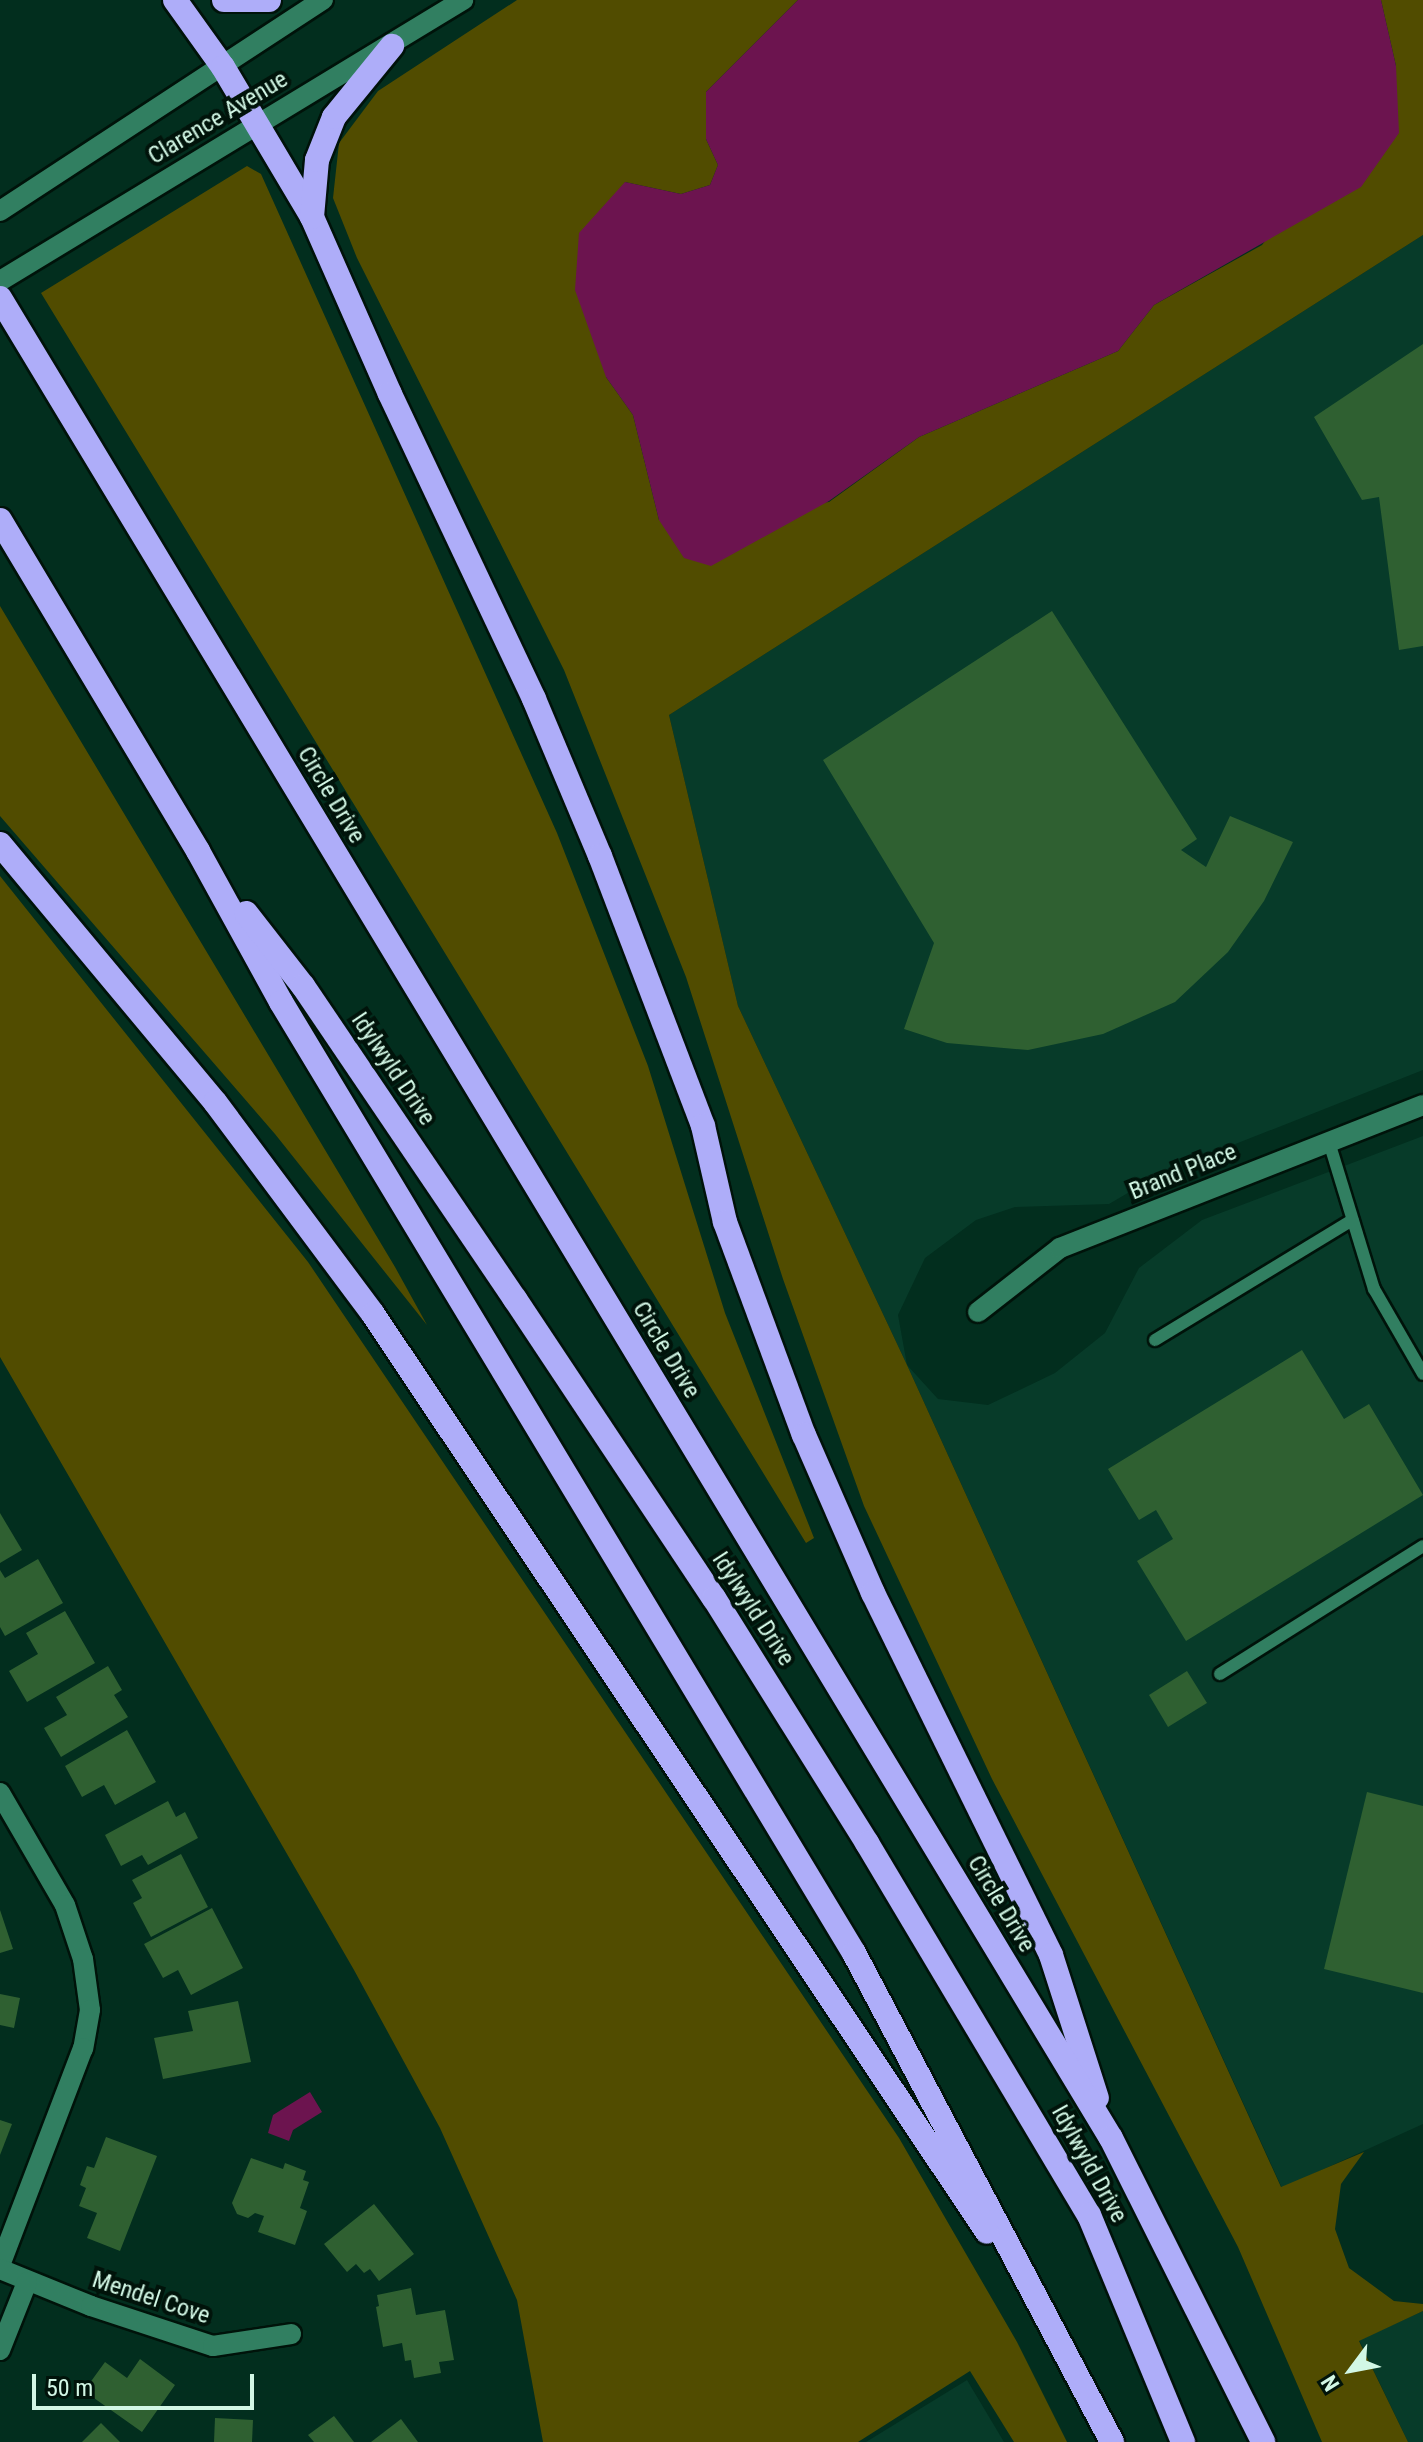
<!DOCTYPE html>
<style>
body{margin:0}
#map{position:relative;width:1423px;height:2442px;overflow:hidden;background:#022e1e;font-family:"Roboto Condensed",sans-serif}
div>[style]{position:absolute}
.built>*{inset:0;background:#073b29}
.green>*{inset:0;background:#514c00}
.water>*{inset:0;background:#6c144f}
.building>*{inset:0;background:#2f6031}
.roads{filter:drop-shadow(2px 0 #00130a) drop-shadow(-2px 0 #00130a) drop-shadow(0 2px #00130a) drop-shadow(0 -2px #00130a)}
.service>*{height:12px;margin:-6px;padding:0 6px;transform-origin:6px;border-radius:6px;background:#317f61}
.minor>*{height:20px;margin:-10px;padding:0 10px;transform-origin:10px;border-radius:10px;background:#317f61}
.secondary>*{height:20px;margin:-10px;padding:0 10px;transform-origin:10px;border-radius:10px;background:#317f61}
.motorway>*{height:24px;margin:-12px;padding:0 12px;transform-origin:12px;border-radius:12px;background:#aeadf9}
span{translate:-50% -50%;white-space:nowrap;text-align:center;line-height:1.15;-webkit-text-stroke:8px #00130a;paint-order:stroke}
.street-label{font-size:24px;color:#d2f7e5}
.north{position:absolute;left:1311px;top:2330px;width:80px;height:80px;-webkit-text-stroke:6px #00130a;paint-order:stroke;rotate:238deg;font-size:22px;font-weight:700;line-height:32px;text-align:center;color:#d2f7e5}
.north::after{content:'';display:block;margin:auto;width:28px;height:36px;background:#d2f7e5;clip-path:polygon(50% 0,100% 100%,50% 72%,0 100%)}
.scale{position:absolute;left:32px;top:2374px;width:222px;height:36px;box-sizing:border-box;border:4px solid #d2f7e5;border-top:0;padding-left:10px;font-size:24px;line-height:28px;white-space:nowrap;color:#d2f7e5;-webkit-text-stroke:6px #00130a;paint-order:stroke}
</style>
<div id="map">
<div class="built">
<i style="clip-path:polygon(1423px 235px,1423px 1070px,1162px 1173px,1109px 1204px,1015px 1207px,976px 1220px,925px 1258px,898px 1315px,907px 1365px,938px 1399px,988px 1405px,1055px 1373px,1105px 1333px,1139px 1268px,1202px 1220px,1423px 1136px,1423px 2124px,1282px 2188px,907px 1365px,738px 1006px,669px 715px)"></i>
<i style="clip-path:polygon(1423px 2311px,1423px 2442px,1408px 2442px,1359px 2340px)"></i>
<i style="clip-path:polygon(967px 2380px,1004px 2442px,866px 2442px)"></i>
</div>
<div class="green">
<i style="clip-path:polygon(517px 0,798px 0,706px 92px,706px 139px,718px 165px,710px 185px,681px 194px,625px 182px,606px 377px,633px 415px,659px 520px,829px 502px,919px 437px,1118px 351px,1154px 305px,1262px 245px,1396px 66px,1381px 0,1423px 0,1423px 235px,669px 715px,738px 1006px,907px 1365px,1281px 2187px,1364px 2152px,1341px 2184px,1335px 2229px,1349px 2268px,1394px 2301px,1423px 2304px,1423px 2311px,1359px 2341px,1408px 2442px,1322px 2442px,1238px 2247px,992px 1779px,864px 1506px,783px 1279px,686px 977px,564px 670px,357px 258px,333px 198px,339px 143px,378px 91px)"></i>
<i style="clip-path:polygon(247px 166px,261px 174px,557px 833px,648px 1066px,725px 1313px,814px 1538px,806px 1543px,41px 293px)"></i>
<i style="clip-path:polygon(0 606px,395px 1267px,427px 1325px,275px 1134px,0 816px)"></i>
<i style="clip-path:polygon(0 876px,308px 1262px,899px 2138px,1017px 2342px,1067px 2442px,1014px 2442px,970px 2371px,858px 2442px,543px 2442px,517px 2300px,440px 2128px,354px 1970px,0 1357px)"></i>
</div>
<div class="water">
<i style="clip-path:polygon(798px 0,1381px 0,1396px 66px,1399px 133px,1361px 187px,1154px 305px,1118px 351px,919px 437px,829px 501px,711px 566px,684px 558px,659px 520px,633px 415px,606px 377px,575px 290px,579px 233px,625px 182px,681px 194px,710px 185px,718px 165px,706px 139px,706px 92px)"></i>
<i style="clip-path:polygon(310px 2092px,322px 2112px,293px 2130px,289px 2141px,268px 2133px,273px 2115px)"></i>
</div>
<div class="building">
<i style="clip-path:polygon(1423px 344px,1423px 646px,1399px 650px,1379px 497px,1362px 500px,1314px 417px)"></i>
<i style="clip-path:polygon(1052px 611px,1197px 839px,1181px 850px,1206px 867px,1230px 816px,1293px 842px,1264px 901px,1228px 952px,1175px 1002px,1103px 1034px,1028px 1050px,947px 1043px,904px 1029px,934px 943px,823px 760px)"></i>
<i style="clip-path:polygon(1302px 1350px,1344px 1419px,1369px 1404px,1423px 1495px,1186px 1641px,1137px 1561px,1173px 1539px,1156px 1510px,1139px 1520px,1108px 1469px)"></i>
<i style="clip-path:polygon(0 1513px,22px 1550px,0 1563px)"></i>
<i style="clip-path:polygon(38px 1559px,63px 1603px,5px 1636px,0 1627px,0 1570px,5px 1578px)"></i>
<i style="clip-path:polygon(65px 1611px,95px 1663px,27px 1702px,9px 1671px,38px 1654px,26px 1633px)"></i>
<i style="clip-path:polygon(108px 1666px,122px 1690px,114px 1695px,128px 1717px,61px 1757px,44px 1728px,67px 1715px,56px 1697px)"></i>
<i style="clip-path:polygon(1187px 1671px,1207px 1703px,1168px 1727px,1149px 1695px)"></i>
<i style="clip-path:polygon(127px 1730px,156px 1782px,115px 1805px,104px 1785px,82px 1797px,65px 1766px)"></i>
<i style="clip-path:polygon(1367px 1792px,1423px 1806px,1423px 1993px,1324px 1969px)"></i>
<i style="clip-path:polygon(168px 1801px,176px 1817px,185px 1812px,198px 1838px,148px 1865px,142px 1855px,121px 1866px,105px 1835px)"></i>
<i style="clip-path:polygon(181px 1854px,208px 1907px,151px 1937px,133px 1903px,142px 1898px,132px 1880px)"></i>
<i style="clip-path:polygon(212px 1908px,243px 1968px,191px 1995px,178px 1970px,163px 1978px,144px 1944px)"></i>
<i style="clip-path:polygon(0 1910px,13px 1949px,0 1953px)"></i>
<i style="clip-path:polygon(0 1994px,20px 1998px,14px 2028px,0 2025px)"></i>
<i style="clip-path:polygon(238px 2001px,251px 2062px,163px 2079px,154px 2038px,193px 2031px,188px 2011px)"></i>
<i style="clip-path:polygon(0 2120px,12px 2124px,0 2155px)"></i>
<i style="clip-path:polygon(106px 2137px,157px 2156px,120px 2251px,87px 2238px,97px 2213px,79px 2206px,86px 2188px,80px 2185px,87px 2166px,94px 2168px)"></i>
<i style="clip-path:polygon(251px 2158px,283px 2169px,285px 2163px,306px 2171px,303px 2180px,309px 2182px,300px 2208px,307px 2211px,295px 2245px,258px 2232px,264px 2216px,255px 2213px,248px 2218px,237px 2214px,232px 2203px)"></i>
<i style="clip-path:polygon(374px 2204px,414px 2254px,379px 2281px,370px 2269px,364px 2273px,356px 2264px,347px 2272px,324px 2244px)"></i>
<i style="clip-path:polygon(411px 2288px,416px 2315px,445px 2310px,454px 2360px,439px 2362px,441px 2373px,414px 2378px,411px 2360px,405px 2361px,402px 2343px,383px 2347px,376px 2307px,379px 2306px,377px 2295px)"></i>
<i style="clip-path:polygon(140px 2359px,175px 2385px,142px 2432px,84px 2391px,105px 2362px,127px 2378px)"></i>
<i style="clip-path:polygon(334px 2416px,354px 2442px,314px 2442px,308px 2435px)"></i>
<i style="clip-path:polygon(215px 2418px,253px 2420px,252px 2442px,214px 2442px)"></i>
<i style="clip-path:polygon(401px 2419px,418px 2442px,371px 2442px)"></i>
<i style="clip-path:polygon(101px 2423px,120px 2442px,82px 2442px)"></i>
</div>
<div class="roads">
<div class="service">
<i style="left:1329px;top:1142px;width:154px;rotate:73deg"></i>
<i style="left:1374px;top:1289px;width:98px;rotate:60deg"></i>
<i style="left:1155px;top:1340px;width:231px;rotate:-31.3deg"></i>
<i style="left:1220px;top:1674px;width:240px;rotate:-32.2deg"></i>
</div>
<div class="minor">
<i style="left:978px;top:1312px;width:104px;rotate:-38deg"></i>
<i style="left:1060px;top:1248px;width:390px;rotate:-21.5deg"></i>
<i style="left:0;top:1793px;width:129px;rotate:59.9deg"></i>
<i style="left:65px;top:1905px;width:57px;rotate:71.6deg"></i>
<i style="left:83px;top:1959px;width:51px;rotate:82.2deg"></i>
<i style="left:90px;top:2010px;width:39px;rotate:100deg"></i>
<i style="left:83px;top:2048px;width:232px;rotate:110.9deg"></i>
<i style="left:0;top:2269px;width:98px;rotate:22.1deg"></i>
<i style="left:91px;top:2306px;width:128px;rotate:18.2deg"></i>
<i style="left:213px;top:2346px;width:79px;rotate:-8.7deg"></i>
<i style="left:0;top:2350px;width:73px;rotate:-68.3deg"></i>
</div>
<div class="secondary">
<i style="left:0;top:211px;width:386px;rotate:-33.2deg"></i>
<i style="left:0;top:281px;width:542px;rotate:-31.25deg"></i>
</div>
<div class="motorway">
<i style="left:175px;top:0;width:82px;rotate:54.4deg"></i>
<i style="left:223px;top:67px;width:174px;rotate:59.3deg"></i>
<i style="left:312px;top:217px;width:193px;rotate:66.2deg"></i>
<i style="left:390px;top:394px;width:337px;rotate:64.7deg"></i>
<i style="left:534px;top:699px;width:170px;rotate:67.2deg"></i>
<i style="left:600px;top:856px;width:289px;rotate:69.1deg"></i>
<i style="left:703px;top:1126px;width:98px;rotate:77.1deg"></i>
<i style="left:725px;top:1222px;width:227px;rotate:69.7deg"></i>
<i style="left:804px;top:1435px;width:172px;rotate:66.4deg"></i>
<i style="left:873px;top:1593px;width:403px;rotate:63.8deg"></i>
<i style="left:1051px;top:1955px;width:150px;rotate:72.2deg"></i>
<i style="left:224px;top:0;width:45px"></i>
<i style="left:312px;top:217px;width:57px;rotate:-85deg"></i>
<i style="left:317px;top:160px;width:46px;rotate:-68.4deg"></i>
<i style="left:334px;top:117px;width:92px;rotate:-50.8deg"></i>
<i style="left:0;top:298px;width:2149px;rotate:58.88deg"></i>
<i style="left:1111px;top:2138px;width:340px;rotate:63.4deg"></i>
<i style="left:0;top:520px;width:386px;rotate:59.1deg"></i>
<i style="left:198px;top:851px;width:172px;rotate:61.2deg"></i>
<i style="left:281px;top:1002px;width:1110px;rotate:58.93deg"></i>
<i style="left:854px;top:1953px;width:553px;rotate:62.18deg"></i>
<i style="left:0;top:844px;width:336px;rotate:50.2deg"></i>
<i style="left:215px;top:1102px;width:264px;rotate:53.3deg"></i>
<i style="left:373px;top:1314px;width:1104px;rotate:56.22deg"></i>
<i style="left:246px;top:913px;width:93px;rotate:52deg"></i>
<i style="left:303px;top:986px;width:378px;rotate:55.9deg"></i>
<i style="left:515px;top:1299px;width:359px;rotate:56.4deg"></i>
<i style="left:714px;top:1598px;width:289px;rotate:58deg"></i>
<i style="left:867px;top:1843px;width:433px;rotate:59.2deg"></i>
<i style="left:1089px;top:2215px;width:246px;rotate:67.5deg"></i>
</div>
</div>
<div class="street-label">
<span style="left:218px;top:118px;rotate:-31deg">Clarence Avenue</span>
<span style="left:331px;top:795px;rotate:59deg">Circle Drive</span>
<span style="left:393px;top:1069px;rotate:56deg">Idylwyld Drive</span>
<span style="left:1183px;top:1172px;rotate:-22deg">Brand Place</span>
<span style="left:666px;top:1350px;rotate:59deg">Circle Drive</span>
<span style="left:753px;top:1609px;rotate:57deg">Idylwyld Drive</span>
<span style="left:1001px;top:1904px;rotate:59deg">Circle Drive</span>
<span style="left:1089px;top:2164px;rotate:61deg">Idylwyld Drive</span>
<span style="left:151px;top:2298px;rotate:18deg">Mendel Cove</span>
</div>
<div class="north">N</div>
<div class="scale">50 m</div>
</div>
